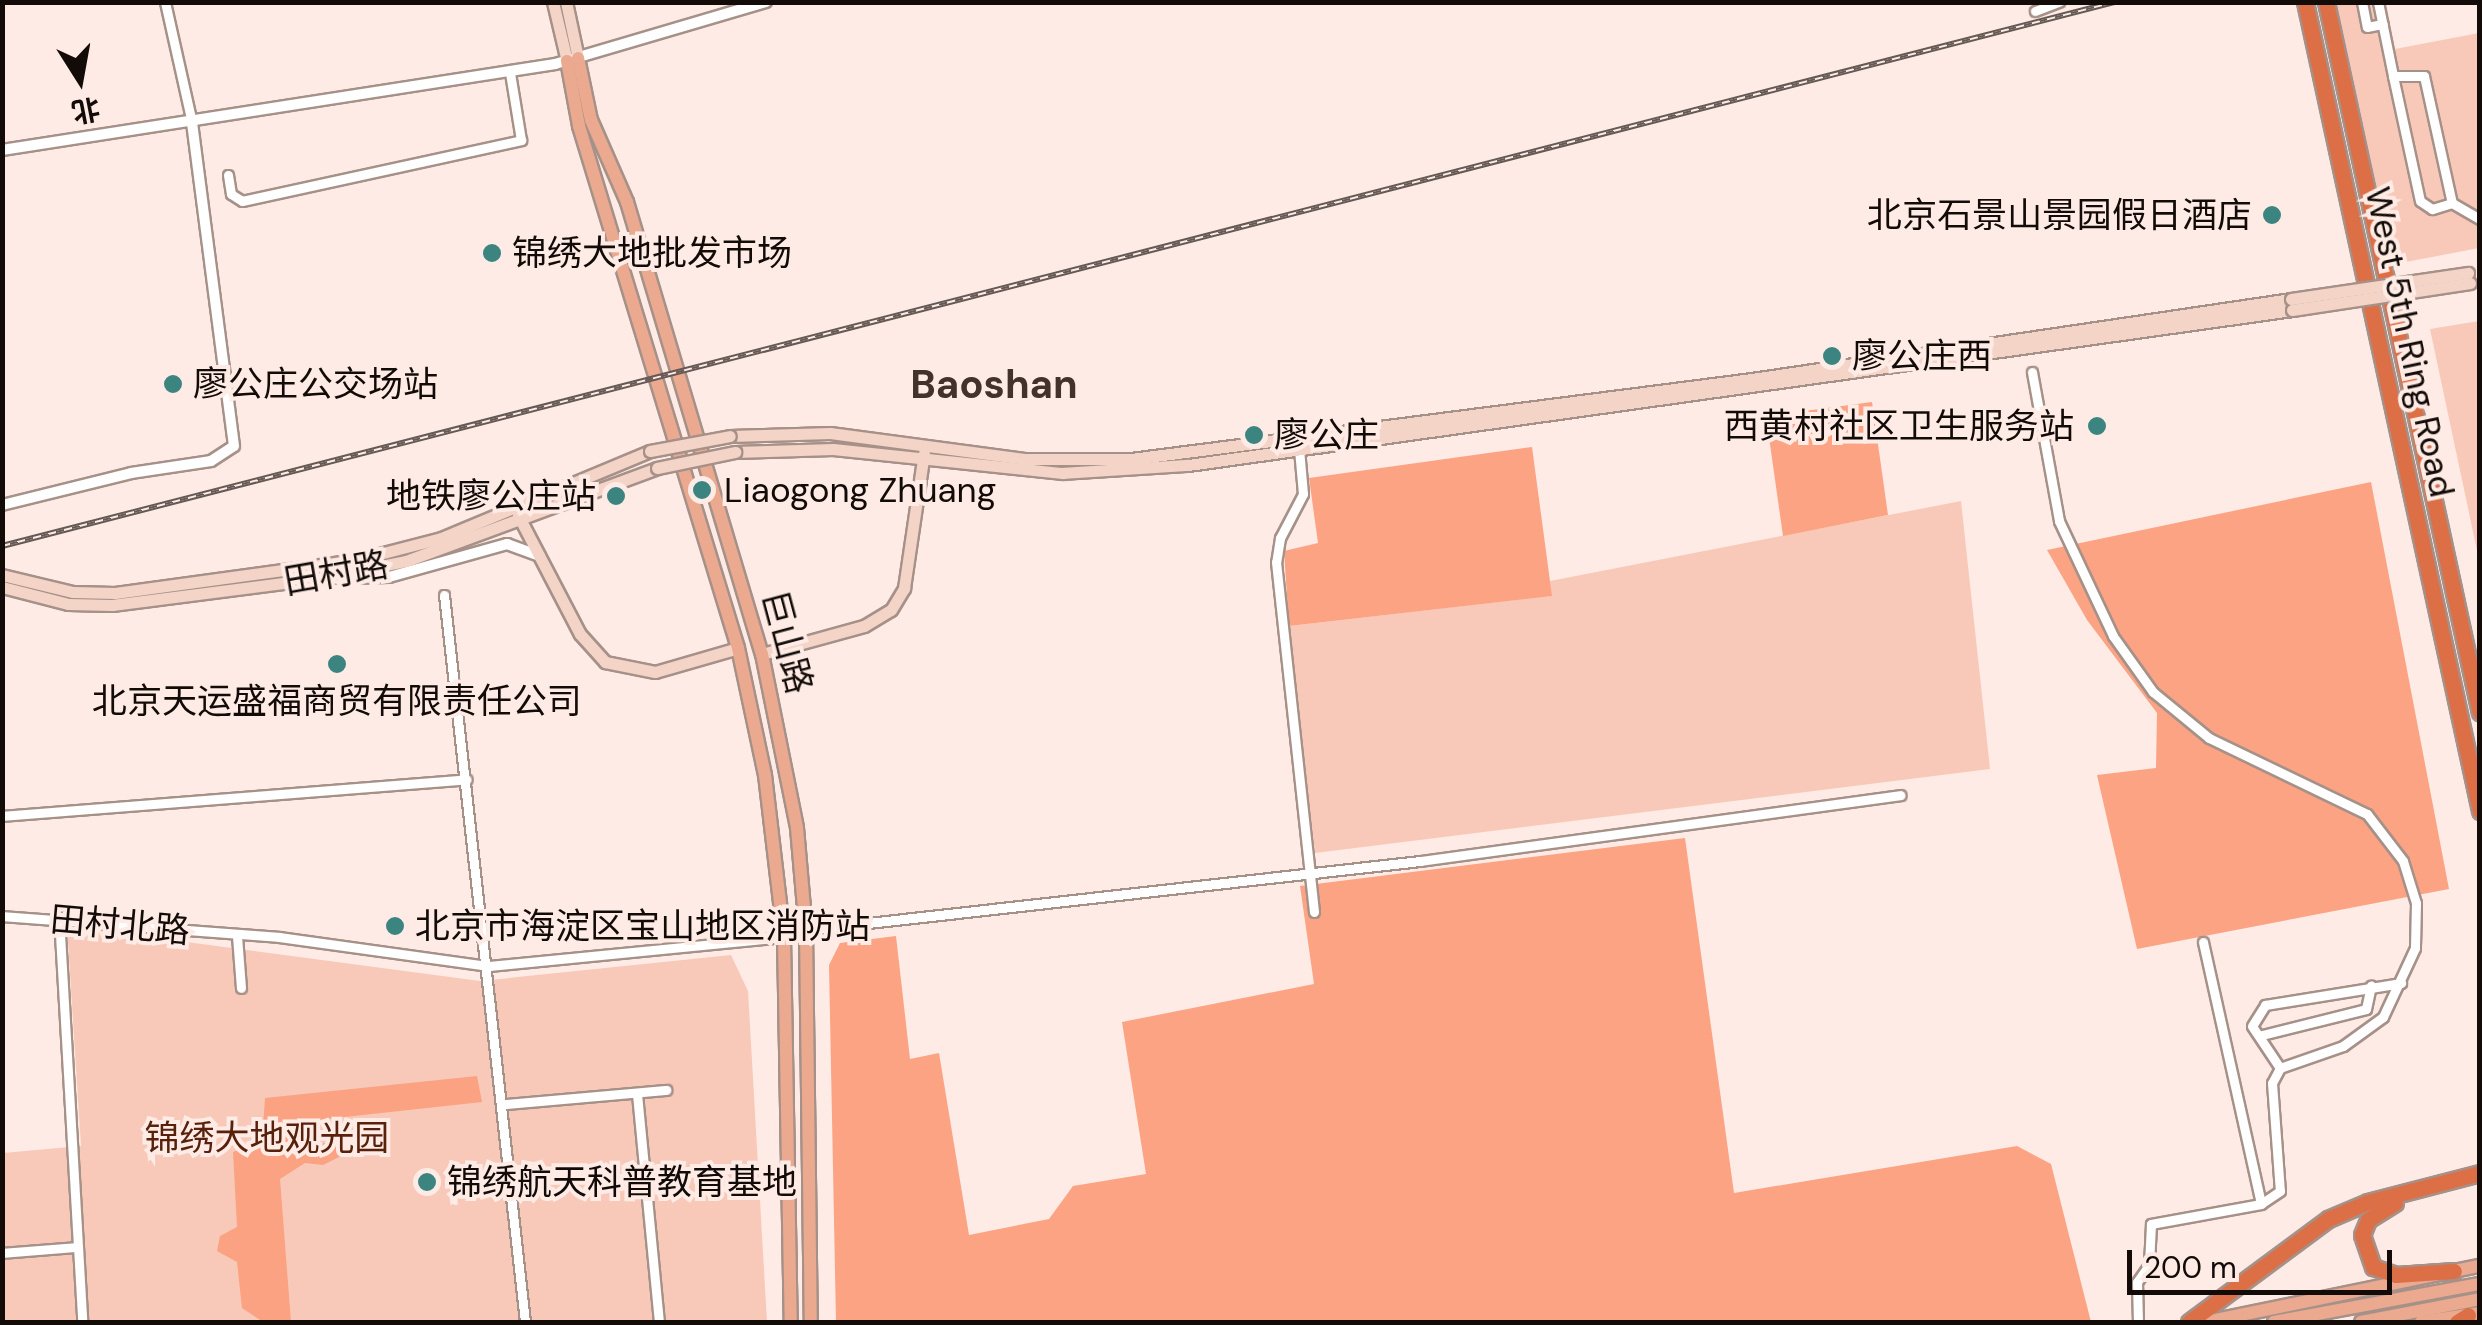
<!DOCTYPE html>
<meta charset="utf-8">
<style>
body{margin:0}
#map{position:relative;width:2482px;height:1325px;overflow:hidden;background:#feebe5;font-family:"DM Sans","Noto Sans SC",sans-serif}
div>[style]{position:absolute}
.green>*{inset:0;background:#f8c9b8}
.forest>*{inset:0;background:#fba383}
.water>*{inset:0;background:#faa282}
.roads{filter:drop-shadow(2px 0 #a69189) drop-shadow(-2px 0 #a69189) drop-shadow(0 2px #a69189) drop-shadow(0 -2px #a69189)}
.minor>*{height:9px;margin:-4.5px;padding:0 4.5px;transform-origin:4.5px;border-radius:4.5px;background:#fff}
.tertiary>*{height:10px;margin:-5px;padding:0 5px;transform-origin:5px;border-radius:5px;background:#fff}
.secondary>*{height:11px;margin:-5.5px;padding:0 5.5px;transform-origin:5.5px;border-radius:5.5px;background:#f5d4c8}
.primary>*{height:12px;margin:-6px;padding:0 6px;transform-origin:6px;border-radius:6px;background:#eba990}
.motorway>*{height:15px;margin:-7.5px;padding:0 7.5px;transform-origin:7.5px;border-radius:7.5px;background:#dd6f46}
.rail>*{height:6px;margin-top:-3px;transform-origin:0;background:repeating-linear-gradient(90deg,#feebe5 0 8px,#655955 0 16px);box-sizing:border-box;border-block:2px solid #655955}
.bridges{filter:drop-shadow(2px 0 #a69189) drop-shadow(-2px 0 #a69189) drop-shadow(0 2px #a69189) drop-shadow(0 -2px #a69189)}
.secondary-bridge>*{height:11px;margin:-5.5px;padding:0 5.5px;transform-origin:5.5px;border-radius:5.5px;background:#f5d4c8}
.dots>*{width:28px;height:28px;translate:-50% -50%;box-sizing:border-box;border:5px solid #feebe5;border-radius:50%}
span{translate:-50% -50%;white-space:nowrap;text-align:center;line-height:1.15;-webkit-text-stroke:8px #feebe5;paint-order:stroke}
.poi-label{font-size:35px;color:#120b08}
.right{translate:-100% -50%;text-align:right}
.left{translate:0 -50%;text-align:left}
.street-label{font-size:35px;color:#120b08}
.park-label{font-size:35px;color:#57210b}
.quarter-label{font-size:40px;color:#43322c;font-weight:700}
.frame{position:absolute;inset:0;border:5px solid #120b08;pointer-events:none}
.north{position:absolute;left:30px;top:30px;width:100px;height:100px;-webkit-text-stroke:8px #feebe5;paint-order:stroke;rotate:169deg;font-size:28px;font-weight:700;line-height:40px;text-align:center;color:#120b08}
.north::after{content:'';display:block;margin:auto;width:35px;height:45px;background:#120b08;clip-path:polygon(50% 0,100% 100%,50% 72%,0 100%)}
.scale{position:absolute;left:2127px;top:1250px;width:265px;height:45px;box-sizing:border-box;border:5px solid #120b08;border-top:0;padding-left:12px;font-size:30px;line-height:35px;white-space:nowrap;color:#120b08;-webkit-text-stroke:8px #feebe5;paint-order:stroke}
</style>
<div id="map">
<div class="green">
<i style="clip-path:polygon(2334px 3px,2386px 3px,2395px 49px,2479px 33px,2479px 248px,2385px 266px)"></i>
<i style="clip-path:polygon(2479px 321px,2480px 321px,2479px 560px,2430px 329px)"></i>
<i style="clip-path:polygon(1961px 501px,1990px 769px,1315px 853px,1289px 626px,1551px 596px,1550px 581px)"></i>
<i style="clip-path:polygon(67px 926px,480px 981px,731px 955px,748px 991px,767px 1322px,3px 1322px,3px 1153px,81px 1146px)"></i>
</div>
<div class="forest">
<i style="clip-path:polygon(1872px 402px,1888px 515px,1783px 536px,1766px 416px)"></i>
<i style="clip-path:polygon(1532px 447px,1552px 596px,1289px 626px,1284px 551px,1318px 543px,1309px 478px)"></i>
<i style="clip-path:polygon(2371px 482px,2449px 889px,2137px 949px,2097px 775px,2156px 768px,2157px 713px,2087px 620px,2047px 550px)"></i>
<i style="clip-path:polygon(1685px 838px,1734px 1193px,2017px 1146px,2051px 1164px,2091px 1322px,836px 1322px,829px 965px,840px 943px,896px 936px,910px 1059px,939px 1053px,969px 1235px,1049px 1219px,1073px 1186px,1146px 1174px,1122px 1022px,1314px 984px,1300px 886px)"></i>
</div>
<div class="water">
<i style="clip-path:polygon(477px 1076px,482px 1102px,308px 1121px,305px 1134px,313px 1142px,341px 1145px,343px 1155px,323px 1165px,305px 1163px,280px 1179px,291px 1322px,263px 1322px,242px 1308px,237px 1262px,217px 1251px,220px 1236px,237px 1227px,233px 1152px,262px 1141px,265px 1098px)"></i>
</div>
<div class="roads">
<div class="minor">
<i style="left:165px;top:2px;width:124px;rotate:77.4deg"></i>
<i style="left:2362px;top:2px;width:25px;rotate:79deg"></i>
<i style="left:2367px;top:27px;width:16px;rotate:-11deg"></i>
<i style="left:2378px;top:2px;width:76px;rotate:78.5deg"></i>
<i style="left:2035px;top:11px;width:26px;rotate:-21deg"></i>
<i style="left:228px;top:175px;width:19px;rotate:81deg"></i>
<i style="left:231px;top:194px;width:13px;rotate:32deg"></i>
<i style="left:242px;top:201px;width:286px;rotate:-12.3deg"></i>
<i style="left:521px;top:140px;width:68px;rotate:-99.3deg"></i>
<i style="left:2452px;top:203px;width:21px;rotate:163deg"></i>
<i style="left:2432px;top:209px;width:14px;rotate:-146deg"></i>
<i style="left:2420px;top:201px;width:128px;rotate:-102.2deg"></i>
<i style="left:2393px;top:76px;width:31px"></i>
<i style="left:2424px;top:76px;width:130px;rotate:77.6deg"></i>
<i style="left:2452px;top:203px;width:32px;rotate:30deg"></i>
<i style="left:2032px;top:372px;width:151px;rotate:79.7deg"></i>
<i style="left:2059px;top:521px;width:127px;rotate:64.8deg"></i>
<i style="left:2113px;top:636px;width:69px;rotate:54.5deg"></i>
<i style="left:2153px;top:692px;width:72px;rotate:39.4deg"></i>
<i style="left:2209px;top:738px;width:175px;rotate:25.7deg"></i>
<i style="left:2367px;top:814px;width:59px;rotate:52.5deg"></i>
<i style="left:2403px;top:861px;width:44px;rotate:72.8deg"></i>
<i style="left:2416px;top:903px;width:45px;rotate:91.3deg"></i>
<i style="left:2415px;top:948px;width:76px;rotate:114.9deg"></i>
<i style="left:2383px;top:1017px;width:49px;rotate:144.1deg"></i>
<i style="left:2343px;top:1046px;width:67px;rotate:160.8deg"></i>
<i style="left:2280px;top:1068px;width:17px;rotate:118deg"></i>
<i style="left:2272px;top:1083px;width:108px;rotate:85.8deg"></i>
<i style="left:2280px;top:1191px;width:23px;rotate:146deg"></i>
<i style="left:2261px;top:1204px;width:112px;rotate:169.7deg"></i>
<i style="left:2151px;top:1224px;width:41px;rotate:92.8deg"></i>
<i style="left:2149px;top:1265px;width:21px;rotate:125deg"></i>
<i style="left:2137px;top:1282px;width:40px;rotate:88.6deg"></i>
<i style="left:1299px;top:449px;width:45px;rotate:84.9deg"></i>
<i style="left:1303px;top:494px;width:50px;rotate:117.6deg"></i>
<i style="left:1280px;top:538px;width:24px;rotate:99deg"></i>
<i style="left:1276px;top:562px;width:352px;rotate:83.8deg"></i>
<i style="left:444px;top:595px;width:731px;rotate:83.64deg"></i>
<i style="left:2px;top:816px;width:466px;rotate:-4.5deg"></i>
<i style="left:2px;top:916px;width:278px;rotate:4.3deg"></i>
<i style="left:279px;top:937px;width:212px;rotate:7.9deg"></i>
<i style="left:489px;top:966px;width:296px;rotate:-5.6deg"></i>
<i style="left:59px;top:917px;width:406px;rotate:86.7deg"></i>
<i style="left:806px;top:930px;width:618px;rotate:-6.41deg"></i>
<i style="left:1420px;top:861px;width:485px;rotate:-7.8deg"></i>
<i style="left:237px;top:936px;width:52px;rotate:85.6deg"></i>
<i style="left:2203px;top:942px;width:268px;rotate:77.5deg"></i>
<i style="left:2262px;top:1035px;width:107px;rotate:-14deg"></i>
<i style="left:2366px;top:1009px;width:24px;rotate:-78deg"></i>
<i style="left:2280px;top:1068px;width:50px;rotate:-123.7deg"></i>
<i style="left:2252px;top:1026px;width:25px;rotate:-58deg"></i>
<i style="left:2265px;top:1005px;width:138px;rotate:-9.2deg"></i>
<i style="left:637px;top:1094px;width:229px;rotate:84.5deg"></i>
<i style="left:505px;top:1104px;width:162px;rotate:-5deg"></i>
<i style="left:2px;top:1253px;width:75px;rotate:-4.6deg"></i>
</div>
<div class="tertiary">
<i style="left:2px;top:150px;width:560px;rotate:-8.84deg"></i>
<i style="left:555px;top:64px;width:220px;rotate:-16.4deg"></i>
<i style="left:2px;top:505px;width:133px;rotate:-13.9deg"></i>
<i style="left:131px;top:473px;width:81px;rotate:-8.5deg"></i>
<i style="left:211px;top:461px;width:27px;rotate:-33deg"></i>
<i style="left:234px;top:446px;width:326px;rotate:-97.4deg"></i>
<i style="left:337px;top:578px;width:52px;rotate:-1.1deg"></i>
<i style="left:389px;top:577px;width:123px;rotate:-15.6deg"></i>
<i style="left:507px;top:544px;width:35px;rotate:20deg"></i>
</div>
<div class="secondary">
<i style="left:553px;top:2px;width:61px;rotate:76.7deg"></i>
<i style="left:566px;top:2px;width:57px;rotate:77.9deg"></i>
<i style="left:730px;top:436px;width:100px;rotate:-1.7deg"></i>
<i style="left:830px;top:433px;width:196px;rotate:7.6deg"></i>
<i style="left:1024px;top:459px;width:107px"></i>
<i style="left:1131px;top:459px;width:626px;rotate:-7.34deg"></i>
<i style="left:1752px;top:379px;width:545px;rotate:-8.44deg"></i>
<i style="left:735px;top:452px;width:98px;rotate:-1.8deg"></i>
<i style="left:833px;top:449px;width:231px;rotate:6deg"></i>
<i style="left:1063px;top:473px;width:125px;rotate:-3.7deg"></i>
<i style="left:1188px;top:465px;width:1115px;rotate:-7.99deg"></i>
<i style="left:518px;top:515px;width:134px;rotate:62.5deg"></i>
<i style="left:580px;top:634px;width:38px;rotate:48deg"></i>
<i style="left:605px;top:662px;width:51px;rotate:11.3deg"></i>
<i style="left:655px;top:672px;width:86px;rotate:-16.1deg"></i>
<i style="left:2px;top:575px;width:73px;rotate:13.5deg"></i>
<i style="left:73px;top:592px;width:42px;rotate:1.4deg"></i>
<i style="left:115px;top:593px;width:243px;rotate:-7.8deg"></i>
<i style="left:356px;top:560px;width:88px;rotate:-14.5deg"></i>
<i style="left:441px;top:538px;width:226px;rotate:-22.6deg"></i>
<i style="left:2px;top:587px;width:68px;rotate:14.4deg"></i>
<i style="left:68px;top:604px;width:44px;rotate:1.3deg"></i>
<i style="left:112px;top:605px;width:206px;rotate:-7.3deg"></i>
<i style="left:316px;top:579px;width:92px;rotate:-11.3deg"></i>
<i style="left:406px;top:561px;width:268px;rotate:-20.3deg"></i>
<i style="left:762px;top:654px;width:106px;rotate:-15.4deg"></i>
<i style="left:864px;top:626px;width:31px;rotate:-31deg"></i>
<i style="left:891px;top:610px;width:26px;rotate:-59deg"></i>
<i style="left:904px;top:588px;width:136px;rotate:-81.6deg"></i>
</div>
<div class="primary">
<i style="left:578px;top:58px;width:63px;rotate:78.2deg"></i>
<i style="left:591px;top:120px;width:90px;rotate:66.3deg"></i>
<i style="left:627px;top:202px;width:472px;rotate:73.4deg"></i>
<i style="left:762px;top:654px;width:177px;rotate:78.6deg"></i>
<i style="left:797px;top:828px;width:102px;rotate:85deg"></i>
<i style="left:806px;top:930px;width:392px;rotate:89.3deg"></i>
<i style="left:567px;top:61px;width:66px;rotate:79.5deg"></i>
<i style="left:579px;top:126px;width:546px;rotate:73.06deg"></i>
<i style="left:738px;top:648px;width:130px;rotate:78deg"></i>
<i style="left:765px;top:775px;width:163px;rotate:83.3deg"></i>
<i style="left:784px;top:937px;width:385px;rotate:89deg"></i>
<i style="left:2206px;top:1322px;width:280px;rotate:-11.6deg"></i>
<i style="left:2274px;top:1322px;width:209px;rotate:-10.5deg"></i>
<i style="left:2361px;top:1322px;width:121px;rotate:-10.9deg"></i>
<i style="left:2421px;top:1322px;width:60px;rotate:-8.7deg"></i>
</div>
<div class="motorway">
<i style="left:2305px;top:2px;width:828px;rotate:77.79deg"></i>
<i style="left:2326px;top:2px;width:727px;rotate:77.78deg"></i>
<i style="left:2395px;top:1203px;width:32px;rotate:148deg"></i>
<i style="left:2368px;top:1220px;width:16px;rotate:112deg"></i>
<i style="left:2362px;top:1235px;width:34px;rotate:71deg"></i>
<i style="left:2373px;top:1267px;width:24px;rotate:19deg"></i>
<i style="left:2396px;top:1275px;width:58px;rotate:-3.9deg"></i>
<i style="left:2189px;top:1322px;width:173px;rotate:-36.5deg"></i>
<i style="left:2328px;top:1219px;width:43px;rotate:-23deg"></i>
<i style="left:2368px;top:1202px;width:116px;rotate:-14.5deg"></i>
<i style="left:2457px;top:1322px;width:13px;rotate:-32deg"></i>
</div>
</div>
<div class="rail">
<i style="left:2px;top:546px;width:2181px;rotate:-14.44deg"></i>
</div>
<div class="bridges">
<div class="secondary-bridge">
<i style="left:2291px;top:299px;width:179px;rotate:-8.4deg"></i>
<i style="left:2292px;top:310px;width:180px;rotate:-8.6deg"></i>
<i style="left:650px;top:451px;width:81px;rotate:-10.6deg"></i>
<i style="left:657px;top:468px;width:80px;rotate:-11.6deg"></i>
</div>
</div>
<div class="dots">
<i style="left:2272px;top:215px;background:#3c8480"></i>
<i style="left:492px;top:253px;background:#3c8480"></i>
<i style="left:1832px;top:356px;background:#3c8480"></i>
<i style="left:173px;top:384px;background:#3c8480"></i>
<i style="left:2097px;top:426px;background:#3c8480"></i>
<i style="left:1254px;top:435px;background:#3c8480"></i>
<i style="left:702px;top:490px;background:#3c8480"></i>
<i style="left:616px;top:496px;background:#3c8480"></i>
<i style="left:337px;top:664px;background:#3c8480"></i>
<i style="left:395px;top:926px;background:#3c8480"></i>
<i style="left:427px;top:1182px;background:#3c8480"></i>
</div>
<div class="poi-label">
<span class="right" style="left:2252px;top:215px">北京石景山景园假日酒店</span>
<span class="left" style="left:512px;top:253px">锦绣大地批发市场</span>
<span class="left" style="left:1852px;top:356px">廖公庄西</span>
<span class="left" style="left:193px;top:384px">廖公庄公交场站</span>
<span class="right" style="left:2074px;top:426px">西黄村社区卫生服务站</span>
<span class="left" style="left:1274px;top:435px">廖公庄</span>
<span class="left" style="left:724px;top:490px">Liaogong Zhuang</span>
<span class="right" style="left:596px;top:496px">地铁廖公庄站</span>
<span style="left:337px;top:701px">北京天运盛福商贸有限责任公司</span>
<span class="left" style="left:415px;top:926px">北京市海淀区宝山地区消防站</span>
<span class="left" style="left:447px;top:1182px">锦绣航天科普教育基地</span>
</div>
<div class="street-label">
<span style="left:2410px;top:342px;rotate:78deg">West 5th Ring Road</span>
<span style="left:336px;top:573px;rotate:-10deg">田村路</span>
<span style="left:787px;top:642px;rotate:75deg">巨山路</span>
<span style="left:120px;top:925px;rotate:5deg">田村北路</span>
</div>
<div class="park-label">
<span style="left:267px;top:1138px">锦绣大地观光园</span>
</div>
<div class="quarter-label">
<span style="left:994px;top:384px">Baoshan</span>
</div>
<div class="frame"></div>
<div class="north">北</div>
<div class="scale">200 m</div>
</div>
